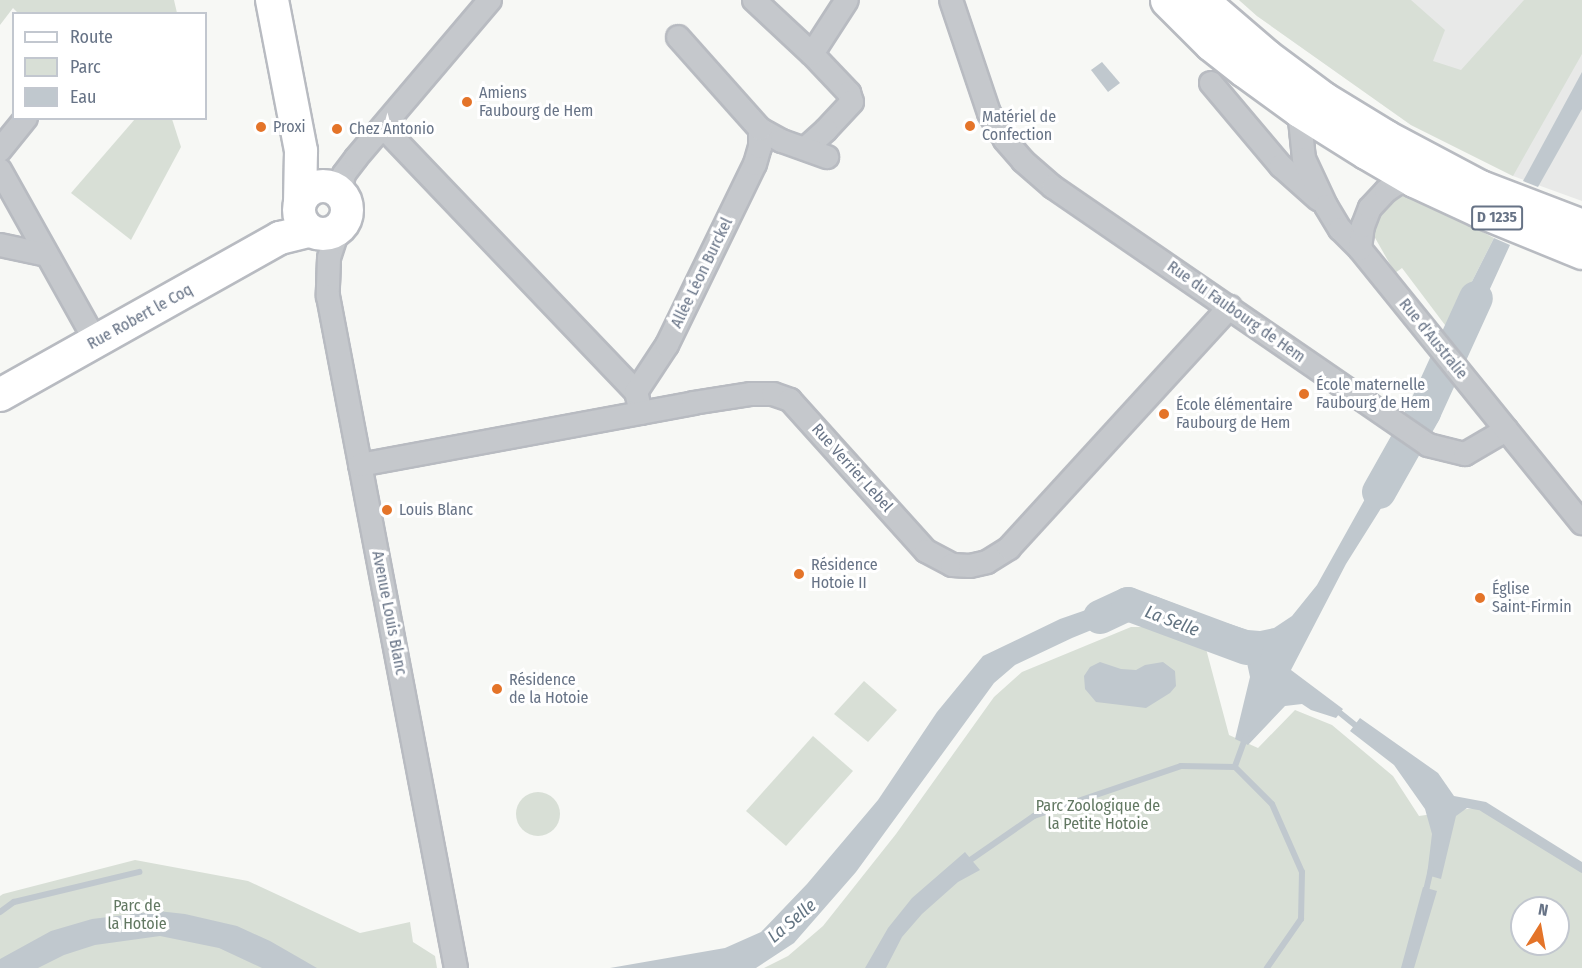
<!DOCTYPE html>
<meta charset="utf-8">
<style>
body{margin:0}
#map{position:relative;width:1582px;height:968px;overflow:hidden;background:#f7f8f5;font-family:"Fira Sans Condensed",sans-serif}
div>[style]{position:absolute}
.built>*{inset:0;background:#e8e9e8}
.green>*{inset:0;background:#d8dfd6}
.round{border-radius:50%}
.water>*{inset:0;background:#c0c8ce}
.stream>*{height:6px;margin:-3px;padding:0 3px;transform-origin:3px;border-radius:3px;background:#c0c8ce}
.river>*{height:34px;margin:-17px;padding:0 17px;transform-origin:17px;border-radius:17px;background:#c0c8ce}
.roads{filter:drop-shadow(2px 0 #b8bbc1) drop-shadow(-2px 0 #b8bbc1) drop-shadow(0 2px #b8bbc1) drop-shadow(0 -2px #b8bbc1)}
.street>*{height:22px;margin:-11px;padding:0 11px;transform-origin:11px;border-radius:11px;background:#c5c8cc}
.secondary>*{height:32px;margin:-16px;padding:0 16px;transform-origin:16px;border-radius:16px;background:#fff}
.secondary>.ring{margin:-16px;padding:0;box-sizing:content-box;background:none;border:32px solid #fff;border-radius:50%}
.primary>*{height:33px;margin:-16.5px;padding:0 16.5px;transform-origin:16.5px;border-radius:16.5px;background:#fff}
.dots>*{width:16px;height:16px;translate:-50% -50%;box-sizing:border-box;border:3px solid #fff;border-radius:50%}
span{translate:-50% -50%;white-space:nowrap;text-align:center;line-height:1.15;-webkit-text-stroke:6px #fff;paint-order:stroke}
.shield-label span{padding:2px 4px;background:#fff;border:2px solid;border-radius:4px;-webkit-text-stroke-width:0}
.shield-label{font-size:15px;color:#677386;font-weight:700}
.poi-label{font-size:16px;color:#677386}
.left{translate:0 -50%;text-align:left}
.street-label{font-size:16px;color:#677386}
.park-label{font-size:16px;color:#627862}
.water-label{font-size:18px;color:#637482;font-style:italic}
.legend{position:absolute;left:12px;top:12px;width:195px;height:108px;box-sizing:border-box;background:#fff;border:2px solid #c2c7cf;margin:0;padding:8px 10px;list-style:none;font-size:18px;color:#677386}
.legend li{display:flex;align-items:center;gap:12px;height:30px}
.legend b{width:30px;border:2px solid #c2c7cf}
.north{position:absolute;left:1510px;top:896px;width:60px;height:60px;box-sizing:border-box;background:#fff;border:2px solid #c2c7cf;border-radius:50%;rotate:11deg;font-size:16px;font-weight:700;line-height:24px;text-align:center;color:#677386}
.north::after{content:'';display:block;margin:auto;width:21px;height:27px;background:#e47429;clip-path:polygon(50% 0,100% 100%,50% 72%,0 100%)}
</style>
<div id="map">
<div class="built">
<i style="clip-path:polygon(1239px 0,1582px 0,1582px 201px,1513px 176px,1411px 125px,1257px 16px)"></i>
</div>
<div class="green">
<i style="clip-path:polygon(0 0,174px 0,177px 13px,19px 14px,13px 8px,0 25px)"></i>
<i style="clip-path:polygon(1239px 0,1411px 0,1445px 30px,1433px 61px,1461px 70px,1524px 0,1582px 0,1582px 54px,1513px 176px,1411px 125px,1257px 16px)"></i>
<i style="clip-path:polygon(135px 119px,172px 119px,181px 147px,131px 240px,71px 193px)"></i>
<i style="clip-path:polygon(1407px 196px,1420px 199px,1494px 238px,1448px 329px,1402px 268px,1395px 273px,1374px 236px,1375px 218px,1393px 197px)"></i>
<i style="clip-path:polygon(evenodd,1131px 627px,1162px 627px,1205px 645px,1229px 735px,1258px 748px,1295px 710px,1332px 725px,1393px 776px,1419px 816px,1481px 807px,1582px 870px,1582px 968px,764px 968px,788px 956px,823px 926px,896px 834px,994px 697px,1022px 672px,1131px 627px,1522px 908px,1558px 908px,1558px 944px,1522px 944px,1522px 908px)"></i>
<i style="clip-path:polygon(864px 681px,897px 710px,868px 742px,834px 714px)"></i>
<i style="clip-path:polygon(813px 736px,853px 771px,786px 846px,746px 811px)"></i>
<i class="round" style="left:516px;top:792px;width:44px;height:44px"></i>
<i style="clip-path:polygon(135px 860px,248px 881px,360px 933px,410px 922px,413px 942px,435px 956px,437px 968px,0 968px,0 896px,3px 894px)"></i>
</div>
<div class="water">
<i style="clip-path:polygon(1102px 62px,1120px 83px,1108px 92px,1091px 70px)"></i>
<i style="clip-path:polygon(1582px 72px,1582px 109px,1538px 187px,1523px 181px)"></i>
<i style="clip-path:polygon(1494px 238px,1510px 245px,1478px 315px,1466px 351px,1448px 329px)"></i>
<i style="clip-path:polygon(1433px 367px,1449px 386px,1431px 426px,1411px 411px)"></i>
<i style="clip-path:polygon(1394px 447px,1412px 459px,1346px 564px,1291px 670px,1343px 709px,1336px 718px,1311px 710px,1302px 704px,1285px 706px,1248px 745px,1235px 739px,1250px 677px,1247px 663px,1235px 655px,1199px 640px,1211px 618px,1248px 630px,1260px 631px,1274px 628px,1292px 616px,1317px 585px)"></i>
<i style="clip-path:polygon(1129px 595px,1147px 595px,1143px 618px,1133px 616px,1116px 620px,1072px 638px,1015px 665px,994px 683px,856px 872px,794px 943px,756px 968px,610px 968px,725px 948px,761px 932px,807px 884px,878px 800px,937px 712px,983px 656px,1060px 619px)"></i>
<i style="clip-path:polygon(1155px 596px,1206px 616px,1194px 638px,1151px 619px)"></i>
<i style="clip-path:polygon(1100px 662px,1121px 669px,1136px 670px,1145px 665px,1163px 662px,1175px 671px,1176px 686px,1170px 693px,1146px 708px,1096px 702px,1085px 689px,1084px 676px,1090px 667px)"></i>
<i style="clip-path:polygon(1360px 718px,1438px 773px,1454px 796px,1486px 802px,1582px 862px,1582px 868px,1489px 812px,1467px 808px,1456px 816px,1441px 879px,1427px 875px,1432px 834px,1425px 809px,1394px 765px,1350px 731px)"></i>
<i style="clip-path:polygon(965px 852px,980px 870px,958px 882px,922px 914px,902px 937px,886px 968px,865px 968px,888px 928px,912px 898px)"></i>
<i style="clip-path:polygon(1423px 887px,1437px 891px,1414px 968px,1401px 968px)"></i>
<i style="clip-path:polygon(158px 911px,185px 914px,237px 926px,270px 941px,317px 968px,262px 968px,219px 948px,160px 936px,95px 945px,64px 955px,38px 968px,0 968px,0 959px,51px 931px,92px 919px)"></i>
</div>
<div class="stream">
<i style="left:1334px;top:708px;width:32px;rotate:39deg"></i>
<i style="left:1246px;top:736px;width:33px;rotate:110deg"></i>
<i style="left:1235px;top:767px;width:52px;rotate:45deg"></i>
<i style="left:1272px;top:804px;width:74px;rotate:66.2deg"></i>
<i style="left:1302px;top:872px;width:47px;rotate:91.2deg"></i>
<i style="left:1301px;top:919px;width:60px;rotate:124.8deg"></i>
<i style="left:1483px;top:809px;width:116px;rotate:31.6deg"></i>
<i style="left:966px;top:863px;width:83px;rotate:-34.7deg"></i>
<i style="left:1034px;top:816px;width:155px;rotate:-18.8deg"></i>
<i style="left:1181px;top:766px;width:54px;rotate:1.1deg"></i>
<i style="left:1425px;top:895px;width:26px;rotate:-77deg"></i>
<i style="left:0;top:912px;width:17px;rotate:-36deg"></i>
<i style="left:14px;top:902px;width:129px;rotate:-13.5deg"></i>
</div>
<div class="river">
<i style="left:1379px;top:492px;width:92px;rotate:-60.6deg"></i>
<i style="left:1424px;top:412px;width:125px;rotate:-65.5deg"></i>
<i style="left:1100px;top:617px;width:31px;rotate:-25deg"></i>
<i style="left:1128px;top:604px;width:126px;rotate:20.4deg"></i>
</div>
<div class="roads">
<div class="street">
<i style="left:754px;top:0;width:79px;rotate:43deg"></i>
<i style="left:812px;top:54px;width:54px;rotate:46.5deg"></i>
<i style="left:849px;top:93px;width:9px;rotate:72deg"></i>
<i style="left:852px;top:102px;width:38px;rotate:133deg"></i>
<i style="left:826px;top:130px;width:28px;rotate:138deg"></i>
<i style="left:951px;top:0;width:119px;rotate:71.4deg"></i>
<i style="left:989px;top:113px;width:31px;rotate:59deg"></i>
<i style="left:1005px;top:140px;width:28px;rotate:49deg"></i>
<i style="left:1023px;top:161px;width:40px;rotate:41deg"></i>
<i style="left:1053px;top:187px;width:455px;rotate:34.5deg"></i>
<i style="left:1428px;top:445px;width:38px;rotate:14deg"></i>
<i style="left:1465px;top:454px;width:48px;rotate:-30.3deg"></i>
<i style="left:812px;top:54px;width:64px;rotate:-57.1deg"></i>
<i style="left:1211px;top:83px;width:109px;rotate:49.9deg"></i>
<i style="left:1281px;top:166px;width:50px;rotate:41.7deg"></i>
<i style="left:1299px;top:110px;width:49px;rotate:84.2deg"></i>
<i style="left:1304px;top:159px;width:52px;rotate:64.9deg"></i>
<i style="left:1326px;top:206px;width:27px;rotate:59deg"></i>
<i style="left:1340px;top:229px;width:28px;rotate:45deg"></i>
<i style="left:1360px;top:249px;width:353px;rotate:51deg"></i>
<i style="left:383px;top:127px;width:366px;rotate:46.3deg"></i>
<i style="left:760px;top:129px;width:25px;rotate:29deg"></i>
<i style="left:782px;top:141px;width:48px;rotate:19.6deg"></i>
<i style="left:0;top:150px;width:41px;rotate:-50.9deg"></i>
<i style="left:0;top:170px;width:197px;rotate:60.8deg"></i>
<i style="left:340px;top:193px;width:19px;rotate:-78deg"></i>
<i style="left:344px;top:174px;width:20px;rotate:-53deg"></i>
<i style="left:356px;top:158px;width:207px;rotate:-49.7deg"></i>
<i style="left:338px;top:230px;width:29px;rotate:108deg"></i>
<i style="left:329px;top:258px;width:38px;rotate:92deg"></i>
<i style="left:328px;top:296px;width:684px;rotate:79.22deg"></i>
<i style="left:0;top:245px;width:48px;rotate:12deg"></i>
<i style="left:1360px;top:249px;width:23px;rotate:-83deg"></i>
<i style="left:1363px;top:226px;width:19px;rotate:-69deg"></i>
<i style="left:1370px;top:208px;width:23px;rotate:-47deg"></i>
<i style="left:1386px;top:191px;width:12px;rotate:-35deg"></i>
<i style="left:1396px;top:184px;width:18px;rotate:-13deg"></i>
<i style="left:641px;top:413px;width:22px;rotate:-103deg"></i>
<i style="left:636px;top:392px;width:56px;rotate:-56.6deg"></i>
<i style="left:667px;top:345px;width:201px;rotate:-64.1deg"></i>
<i style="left:755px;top:164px;width:18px;rotate:-74deg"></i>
<i style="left:760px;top:147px;width:18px;rotate:-90deg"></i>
<i style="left:760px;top:129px;width:123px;rotate:-131.7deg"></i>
<i style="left:360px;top:465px;width:339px;rotate:-10.5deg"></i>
<i style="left:693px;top:403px;width:59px;rotate:-8.8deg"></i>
<i style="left:751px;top:394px;width:22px"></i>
<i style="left:773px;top:394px;width:18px;rotate:19deg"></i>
<i style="left:790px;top:400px;width:203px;rotate:48deg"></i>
<i style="left:926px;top:551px;width:30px;rotate:28deg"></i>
<i style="left:952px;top:565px;width:18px;rotate:3deg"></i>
<i style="left:970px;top:566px;width:17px;rotate:-13deg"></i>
<i style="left:987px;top:562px;width:26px;rotate:-32deg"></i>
<i style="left:1009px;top:548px;width:327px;rotate:-47.5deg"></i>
</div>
<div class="secondary">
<i style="left:272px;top:0;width:154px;rotate:79.1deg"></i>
<i style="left:301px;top:151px;width:51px;rotate:91.1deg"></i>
<i class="ring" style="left:299px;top:186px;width:16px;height:16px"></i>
<i style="left:0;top:395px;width:321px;rotate:-29.3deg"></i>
<i style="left:280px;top:238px;width:30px;rotate:-14deg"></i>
</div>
<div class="primary">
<i style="left:1167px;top:0;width:62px;rotate:45deg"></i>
<i style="left:1211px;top:44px;width:42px;rotate:38.2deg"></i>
<i style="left:1244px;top:70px;width:68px;rotate:36deg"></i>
<i style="left:1299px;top:110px;width:79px;rotate:32.1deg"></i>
<i style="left:1366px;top:152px;width:56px;rotate:30.3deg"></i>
<i style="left:1414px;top:180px;width:72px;rotate:24.8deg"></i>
<i style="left:1479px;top:210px;width:111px;rotate:22.2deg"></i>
<i style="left:1201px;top:0;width:86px;rotate:40.7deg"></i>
<i style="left:1266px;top:56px;width:72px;rotate:36.6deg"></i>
<i style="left:1324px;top:99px;width:73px;rotate:31.5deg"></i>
<i style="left:1386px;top:137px;width:106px;rotate:28deg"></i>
<i style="left:1480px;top:187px;width:109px;rotate:20.9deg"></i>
</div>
</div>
<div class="dots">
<i style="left:467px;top:102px;background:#e47429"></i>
<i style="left:970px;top:126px;background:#e47429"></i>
<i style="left:261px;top:127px;background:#e47429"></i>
<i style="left:337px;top:129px;background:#e47429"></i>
<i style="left:1304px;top:394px;background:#e47429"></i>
<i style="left:1164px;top:414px;background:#e47429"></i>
<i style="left:387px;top:510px;background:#e47429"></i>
<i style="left:799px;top:574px;background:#e47429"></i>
<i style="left:1480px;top:598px;background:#e47429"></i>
<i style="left:497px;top:689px;background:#e47429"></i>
</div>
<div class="shield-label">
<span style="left:1497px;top:218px">D 1235</span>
</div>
<div class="poi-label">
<span class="left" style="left:479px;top:102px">Amiens<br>Faubourg de Hem</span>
<span class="left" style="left:982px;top:126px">Matériel de<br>Confection</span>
<span class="left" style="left:273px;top:127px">Proxi</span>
<span class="left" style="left:349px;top:129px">Chez Antonio</span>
<span class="left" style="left:1316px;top:394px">École maternelle<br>Faubourg de Hem</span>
<span class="left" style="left:1176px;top:414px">École élémentaire<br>Faubourg de Hem</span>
<span class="left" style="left:399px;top:510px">Louis Blanc</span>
<span class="left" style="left:811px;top:574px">Résidence<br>Hotoie II</span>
<span class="left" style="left:1492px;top:598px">Église<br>Saint-Firmin</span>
<span class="left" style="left:509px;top:689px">Résidence<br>de la Hotoie</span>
</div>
<div class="street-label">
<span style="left:702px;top:273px;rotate:-64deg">Allée Léon Burckel</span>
<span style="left:1236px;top:312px;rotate:35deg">Rue du Faubourg de Hem</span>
<span style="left:140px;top:317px;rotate:-29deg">Rue Robert le Coq</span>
<span style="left:1433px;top:339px;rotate:51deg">Rue d'Australie</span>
<span style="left:852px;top:468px;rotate:48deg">Rue Verrier Lebel</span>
<span style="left:389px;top:613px;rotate:79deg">Avenue Louis Blanc</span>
</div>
<div class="park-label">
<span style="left:1098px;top:815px">Parc Zoologique de<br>la Petite Hotoie</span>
<span style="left:137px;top:915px">Parc de<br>la Hotoie</span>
</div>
<div class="water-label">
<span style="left:1172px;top:621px;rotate:21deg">La Selle</span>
<span style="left:792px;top:921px;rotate:-40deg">La Selle</span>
</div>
<ul class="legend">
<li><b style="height:8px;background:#fff"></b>Route</li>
<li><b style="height:16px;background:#d8dfd6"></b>Parc</li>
<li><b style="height:16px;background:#c0c8ce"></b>Eau</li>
</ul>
<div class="north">N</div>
</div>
